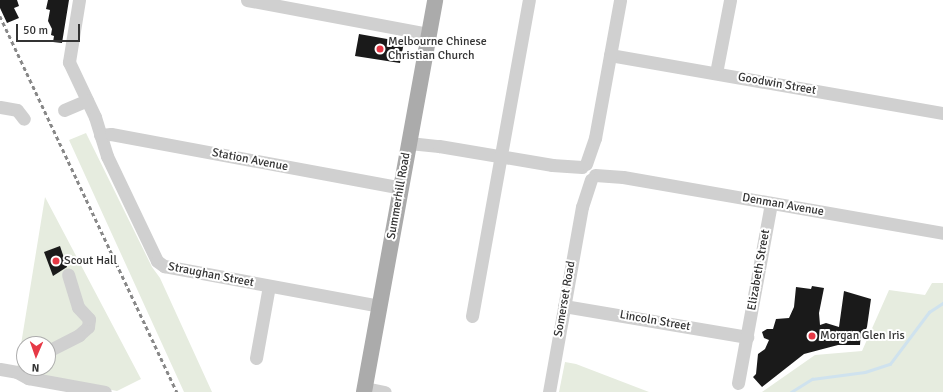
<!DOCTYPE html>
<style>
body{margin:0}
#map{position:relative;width:943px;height:392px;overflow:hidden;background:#fff;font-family:Signika,sans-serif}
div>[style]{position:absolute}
.green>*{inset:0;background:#e6ecdf}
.stream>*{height:2.5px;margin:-1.25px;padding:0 1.25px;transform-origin:1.25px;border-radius:1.25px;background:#cfe2ee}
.building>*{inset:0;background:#1a1a1a}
.minor>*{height:13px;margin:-6.5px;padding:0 6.5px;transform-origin:6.5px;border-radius:6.5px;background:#d0d0d0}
.major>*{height:16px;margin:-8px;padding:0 8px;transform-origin:8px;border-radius:8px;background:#ababab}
.rail>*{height:2.5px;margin-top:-1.25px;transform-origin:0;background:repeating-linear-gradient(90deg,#888 0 4px,transparent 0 7px)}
.dots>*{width:11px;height:11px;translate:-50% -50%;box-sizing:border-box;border:2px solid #fff;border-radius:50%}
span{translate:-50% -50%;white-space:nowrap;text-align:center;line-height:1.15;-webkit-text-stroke:4px #fff;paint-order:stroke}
.poi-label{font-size:12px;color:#333}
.left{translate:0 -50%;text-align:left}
.street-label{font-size:12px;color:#333}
.north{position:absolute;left:16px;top:336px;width:40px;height:40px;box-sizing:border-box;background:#fff;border:1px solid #adadad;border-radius:50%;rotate:182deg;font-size:11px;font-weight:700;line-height:16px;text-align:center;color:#333}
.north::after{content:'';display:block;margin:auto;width:14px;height:18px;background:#e63946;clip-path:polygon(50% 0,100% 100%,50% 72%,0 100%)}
.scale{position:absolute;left:16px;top:24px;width:64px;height:18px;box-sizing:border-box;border:2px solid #333;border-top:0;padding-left:5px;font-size:12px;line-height:14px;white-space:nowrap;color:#333;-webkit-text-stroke:3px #fff;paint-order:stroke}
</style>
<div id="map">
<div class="green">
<i style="clip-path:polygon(86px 133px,152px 267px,160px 278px,212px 392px,184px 392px,69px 140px)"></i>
<i style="clip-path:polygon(evenodd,45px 197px,141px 379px,117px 391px,28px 374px,17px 369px,45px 197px,24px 344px,48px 344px,48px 368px,24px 368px,24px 344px)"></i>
<i style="clip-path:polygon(932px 283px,943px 283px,943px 392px,762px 392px,815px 355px,862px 351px,889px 290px,925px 295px)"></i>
<i style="clip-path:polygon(565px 362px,576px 364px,649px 392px,559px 392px)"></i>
</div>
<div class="stream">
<i style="left:791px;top:392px;width:25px;rotate:-32deg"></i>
<i style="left:812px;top:379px;width:53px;rotate:-7.5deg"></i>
<i style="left:865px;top:372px;width:26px;rotate:-18deg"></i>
<i style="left:890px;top:364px;width:65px;rotate:-53.1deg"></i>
<i style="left:929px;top:312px;width:17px;rotate:-33deg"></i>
</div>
<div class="building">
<i style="clip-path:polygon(0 0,17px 0,19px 6px,14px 8px,19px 18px,7px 23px,0 8px)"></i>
<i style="clip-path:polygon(48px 0,69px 0,62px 43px,53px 42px,54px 36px,51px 35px,52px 29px,48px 21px,50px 10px,46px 9px)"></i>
<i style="clip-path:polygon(359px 34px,404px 42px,400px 63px,355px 56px)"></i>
<i style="clip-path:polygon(60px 246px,67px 267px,53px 276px,44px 252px)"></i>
<i style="clip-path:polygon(812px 286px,824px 288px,819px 313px,820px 325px,826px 323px,839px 327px,844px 291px,871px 299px,867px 327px,865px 332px,861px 331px,860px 345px,838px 345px,804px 354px,762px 387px,753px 377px,756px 374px,758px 354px,765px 349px,769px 340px,764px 338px,762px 332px,767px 329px,773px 329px,776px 319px,789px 318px,794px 307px,796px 287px,811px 289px)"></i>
</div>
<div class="minor">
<i style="left:79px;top:0;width:63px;rotate:99.2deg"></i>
<i style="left:69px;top:62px;width:61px;rotate:64.7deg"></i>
<i style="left:95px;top:117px;width:41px;rotate:72.9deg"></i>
<i style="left:107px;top:156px;width:116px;rotate:64.5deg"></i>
<i style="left:157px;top:261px;width:9px;rotate:36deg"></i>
<i style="left:164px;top:266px;width:219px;rotate:10.5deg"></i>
<i style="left:247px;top:0;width:184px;rotate:10.6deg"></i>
<i style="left:610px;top:55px;width:338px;rotate:9.9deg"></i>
<i style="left:716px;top:73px;width:74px;rotate:-79.1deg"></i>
<i style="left:0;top:107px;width:17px;rotate:10deg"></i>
<i style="left:17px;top:110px;width:11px;rotate:52deg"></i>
<i style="left:64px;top:110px;width:25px;rotate:-23deg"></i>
<i style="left:100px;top:135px;width:11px;rotate:-5deg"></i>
<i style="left:111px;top:134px;width:295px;rotate:10.5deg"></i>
<i style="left:409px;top:143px;width:30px;rotate:6deg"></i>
<i style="left:439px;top:146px;width:115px;rotate:9.5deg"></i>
<i style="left:552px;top:165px;width:30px;rotate:4deg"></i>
<i style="left:586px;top:164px;width:28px;rotate:-71deg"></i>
<i style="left:595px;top:138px;width:140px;rotate:-79.7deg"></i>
<i style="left:595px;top:175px;width:28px;rotate:4deg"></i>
<i style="left:623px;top:177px;width:325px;rotate:9.9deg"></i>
<i style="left:564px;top:306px;width:186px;rotate:9.6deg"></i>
<i style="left:472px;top:316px;width:321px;rotate:-79.8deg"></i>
<i style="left:48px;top:351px;width:35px;rotate:-27deg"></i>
<i style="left:79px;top:335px;width:12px;rotate:-42deg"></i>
<i style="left:88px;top:327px;width:8px;rotate:-83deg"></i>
<i style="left:89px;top:319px;width:16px;rotate:-133deg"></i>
<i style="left:78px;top:307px;width:34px;rotate:-107deg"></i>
<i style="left:256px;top:358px;width:73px;rotate:-79.8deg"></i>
<i style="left:0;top:369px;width:17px;rotate:10deg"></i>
<i style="left:17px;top:372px;width:13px;rotate:29deg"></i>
<i style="left:28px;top:378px;width:78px;rotate:10.3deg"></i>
<i style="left:738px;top:383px;width:183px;rotate:-79.6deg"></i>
<i style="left:364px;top:388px;width:21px;rotate:11deg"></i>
<i style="left:549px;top:392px;width:188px;rotate:-79.9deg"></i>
<i style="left:582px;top:207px;width:29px;rotate:-72deg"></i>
</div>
<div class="major">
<i style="left:364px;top:392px;width:398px;rotate:-79.7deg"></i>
</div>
<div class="rail">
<i style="left:0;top:16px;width:416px;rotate:64.8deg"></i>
</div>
<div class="dots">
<i style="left:380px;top:49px;background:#e63946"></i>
<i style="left:56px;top:261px;background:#e63946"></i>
<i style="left:812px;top:336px;background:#e63946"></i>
</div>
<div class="poi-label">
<span class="left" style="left:388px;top:49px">Melbourne Chinese<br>Christian Church</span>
<span class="left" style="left:64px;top:261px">Scout Hall</span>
<span class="left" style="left:820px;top:336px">Morgan Glen Iris</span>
</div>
<div class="street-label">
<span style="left:777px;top:84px;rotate:10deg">Goodwin Street</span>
<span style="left:250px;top:160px;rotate:11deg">Station Avenue</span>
<span style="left:399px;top:196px;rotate:-80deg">Summerhill Road</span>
<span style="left:783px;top:205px;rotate:10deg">Denman Avenue</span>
<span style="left:759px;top:270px;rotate:-80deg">Elizabeth Street</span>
<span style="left:211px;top:275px;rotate:11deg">Straughan Street</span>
<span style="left:565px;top:299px;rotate:-80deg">Somerset Road</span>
<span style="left:655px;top:321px;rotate:10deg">Lincoln Street</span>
</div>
<div class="north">N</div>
<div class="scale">50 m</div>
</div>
